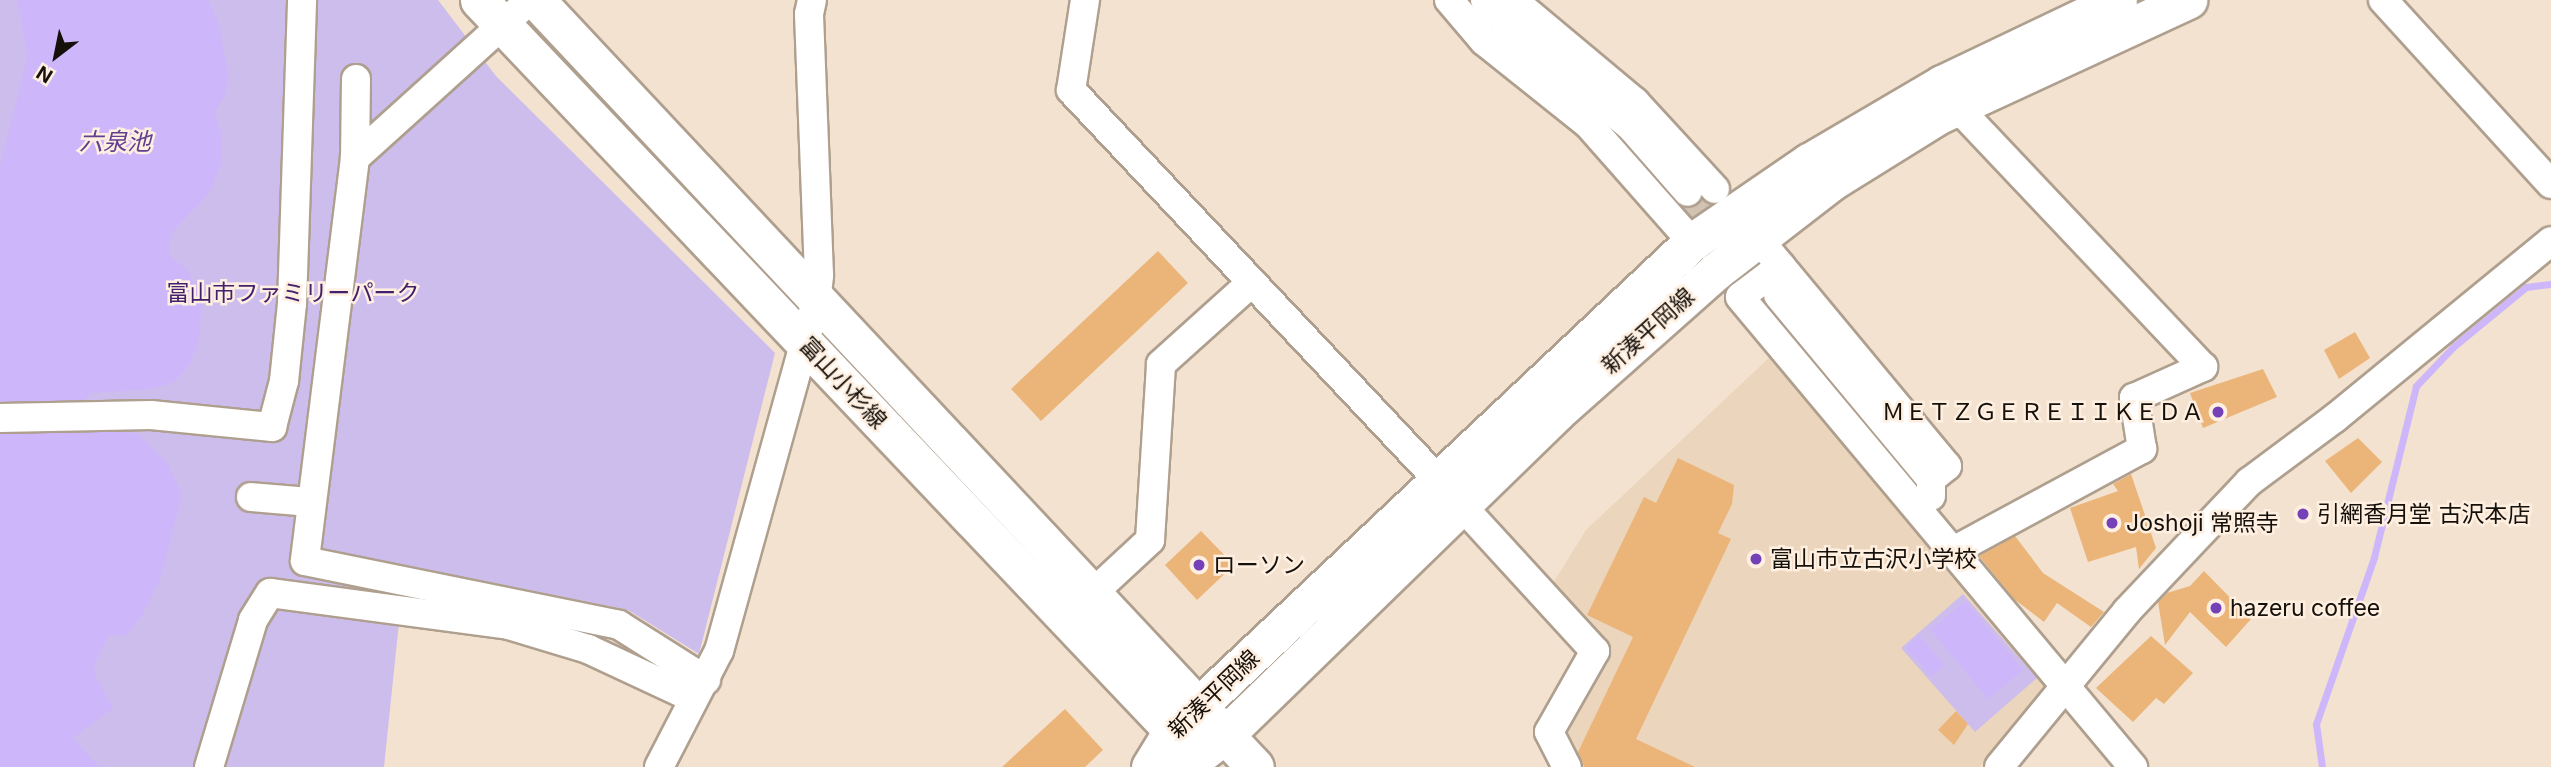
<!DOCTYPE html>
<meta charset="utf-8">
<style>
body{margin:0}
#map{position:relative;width:2551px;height:767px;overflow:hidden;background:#f3e2cf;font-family:Inter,"Noto Sans JP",sans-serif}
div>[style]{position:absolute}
.built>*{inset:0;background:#ecd5bd}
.green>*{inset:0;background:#cdbded}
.water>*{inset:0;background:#ceb6fb}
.stream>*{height:7px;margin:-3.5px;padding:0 3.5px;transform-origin:3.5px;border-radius:3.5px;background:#ceb6fb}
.building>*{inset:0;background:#ebb57a}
.minor-tunnel>*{height:28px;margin-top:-14px;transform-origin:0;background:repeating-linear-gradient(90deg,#d2c2b1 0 28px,transparent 0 42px)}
.roads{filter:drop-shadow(2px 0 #af9f8e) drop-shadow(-2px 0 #af9f8e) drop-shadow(0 2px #af9f8e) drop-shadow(0 -2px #af9f8e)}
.minor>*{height:28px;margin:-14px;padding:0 14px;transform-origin:14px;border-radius:14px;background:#fff}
.major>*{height:37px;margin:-18.5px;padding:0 18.5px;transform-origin:18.5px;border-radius:18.5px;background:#fff}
.dots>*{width:19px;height:19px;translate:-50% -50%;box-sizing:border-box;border:4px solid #feefe1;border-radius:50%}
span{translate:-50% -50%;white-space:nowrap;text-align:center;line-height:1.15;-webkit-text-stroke:5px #feefe1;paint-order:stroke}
.park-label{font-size:23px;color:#43206e}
.street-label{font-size:23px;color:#16100a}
.poi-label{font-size:23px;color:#16100a}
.right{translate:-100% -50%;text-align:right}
.left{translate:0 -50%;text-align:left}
.water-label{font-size:24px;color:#603f8f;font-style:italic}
.north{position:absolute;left:21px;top:21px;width:70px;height:70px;-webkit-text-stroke:5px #feefe1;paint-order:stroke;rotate:212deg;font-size:19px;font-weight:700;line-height:28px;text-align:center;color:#16100a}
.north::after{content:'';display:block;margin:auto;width:24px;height:32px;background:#16100a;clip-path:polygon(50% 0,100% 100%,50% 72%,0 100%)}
</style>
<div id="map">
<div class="built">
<i style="clip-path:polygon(1771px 356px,2049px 684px,1980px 767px,1576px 767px,1557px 737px,1605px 652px,1550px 588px,1586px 530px)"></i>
</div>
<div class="green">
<i style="clip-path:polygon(0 0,438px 0,496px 76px,775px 353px,699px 654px,628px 610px,405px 565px,384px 767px,0 767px)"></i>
<i style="clip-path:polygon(1963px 594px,2037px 678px,1975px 732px,1901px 648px)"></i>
</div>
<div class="water">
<i style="clip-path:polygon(17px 0,208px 0,218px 22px,228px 73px,226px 93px,214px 114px,221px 132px,221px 164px,209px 193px,174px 230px,169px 244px,170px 256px,188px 271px,202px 300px,199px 338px,190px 364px,174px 382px,151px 389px,90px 393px,81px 404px,93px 427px,138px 434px,168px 464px,182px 495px,160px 580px,142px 615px,126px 635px,109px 635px,95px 663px,94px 674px,113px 708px,73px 738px,99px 767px,0 767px,0 166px,28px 56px)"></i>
<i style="clip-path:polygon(1965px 601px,2023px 670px,1988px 699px,1931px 630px)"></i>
<i style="clip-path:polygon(1919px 636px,1945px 665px,1932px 676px,1906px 648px)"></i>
</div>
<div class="stream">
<i style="left:2322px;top:767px;width:43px;rotate:-97.9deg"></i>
<i style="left:2316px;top:724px;width:177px;rotate:-70.8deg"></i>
<i style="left:2374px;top:557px;width:176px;rotate:-76.2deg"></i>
<i style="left:2416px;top:386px;width:54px;rotate:-46.5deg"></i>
<i style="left:2453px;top:347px;width:94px;rotate:-39.4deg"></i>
<i style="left:2526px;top:287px;width:25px;rotate:-7deg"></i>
</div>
<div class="building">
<i style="clip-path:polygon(1158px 251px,1188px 283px,1041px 421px,1011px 389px)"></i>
<i style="clip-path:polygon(2355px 332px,2370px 358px,2339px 379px,2324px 350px)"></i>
<i style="clip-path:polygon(2263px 369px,2277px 397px,2203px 428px,2190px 393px)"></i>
<i style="clip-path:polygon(2358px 438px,2382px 462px,2351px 493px,2325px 461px)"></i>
<i style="clip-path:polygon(1678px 458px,1734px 485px,1732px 504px,1718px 533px,1731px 539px,1636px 739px,1695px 767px,1584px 767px,1578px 752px,1633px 637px,1587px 615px,1644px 497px,1656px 503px)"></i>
<i style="clip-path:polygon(2131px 474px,2156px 548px,2139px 569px,2136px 547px,2088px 562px,2070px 508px,2118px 491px,2113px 484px)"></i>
<i style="clip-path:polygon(1201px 531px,1234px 565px,1197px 600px,1165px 565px)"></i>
<i style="clip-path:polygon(2015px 536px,2043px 573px,2104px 612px,2091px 627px,2057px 603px,2044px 622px,2014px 599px,1979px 556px)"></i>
<i style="clip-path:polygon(2204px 571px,2251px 619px,2226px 647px,2190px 612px,2165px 645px,2158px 602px,2167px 593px,2190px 586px)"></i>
<i style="clip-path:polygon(2151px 636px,2193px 673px,2164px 704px,2156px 698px,2133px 722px,2096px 688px)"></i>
<i style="clip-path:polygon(1065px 709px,1103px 750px,1085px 767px,1002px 767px)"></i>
<i style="clip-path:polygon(1956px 711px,1968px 724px,1954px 745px,1938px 730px)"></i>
</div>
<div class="minor-tunnel">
<i style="left:1688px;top:192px;width:137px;rotate:48.9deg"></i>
</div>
<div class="roads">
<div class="minor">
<i style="left:1085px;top:0;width:91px;rotate:98.8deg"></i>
<i style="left:1071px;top:90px;width:536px;rotate:46.74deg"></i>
<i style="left:1449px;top:0;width:54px;rotate:49.5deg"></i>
<i style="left:1484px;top:41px;width:133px;rotate:38.6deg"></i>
<i style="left:1588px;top:124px;width:157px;rotate:48.6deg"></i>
<i style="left:1485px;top:0;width:33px;rotate:49deg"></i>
<i style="left:1507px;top:25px;width:161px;rotate:39.4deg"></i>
<i style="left:1631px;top:127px;width:86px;rotate:48.8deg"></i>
<i style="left:1513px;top:0;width:159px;rotate:39.9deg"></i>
<i style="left:1635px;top:102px;width:118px;rotate:47.4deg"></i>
<i style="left:2383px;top:0;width:249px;rotate:47.6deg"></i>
<i style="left:356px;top:79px;width:79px;rotate:90.7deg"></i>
<i style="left:355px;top:158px;width:406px;rotate:97.1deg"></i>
<i style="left:305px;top:561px;width:320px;rotate:11.5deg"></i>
<i style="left:619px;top:625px;width:103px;rotate:32.3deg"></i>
<i style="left:355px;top:158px;width:236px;rotate:-42.1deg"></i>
<i style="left:1770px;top:253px;width:277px;rotate:50.3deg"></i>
<i style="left:1947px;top:466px;width:21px;rotate:141deg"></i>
<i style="left:1781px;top:266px;width:51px;rotate:142.9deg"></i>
<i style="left:1740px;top:297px;width:613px;rotate:50.1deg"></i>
<i style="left:1778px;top:295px;width:239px;rotate:50.3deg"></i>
<i style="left:1931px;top:479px;width:17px;rotate:90deg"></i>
<i style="left:0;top:418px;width:151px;rotate:-1.1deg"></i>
<i style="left:151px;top:415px;width:122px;rotate:5.7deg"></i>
<i style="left:272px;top:427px;width:48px;rotate:-75.4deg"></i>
<i style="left:284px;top:381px;width:77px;rotate:-84.1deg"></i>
<i style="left:292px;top:304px;width:304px;rotate:-88.1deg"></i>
<i style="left:251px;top:497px;width:60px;rotate:4.8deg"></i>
<i style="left:1462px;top:506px;width:197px;rotate:47.5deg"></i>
<i style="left:1595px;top:651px;width:93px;rotate:119.6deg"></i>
<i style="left:1549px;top:732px;width:39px;rotate:63deg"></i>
<i style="left:1955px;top:550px;width:213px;rotate:-28.4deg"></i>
<i style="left:2142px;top:449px;width:52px;rotate:-98.9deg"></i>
<i style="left:2134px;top:398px;width:76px;rotate:-24.2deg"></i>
<i style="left:2203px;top:367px;width:358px;rotate:-133.4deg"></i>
<i style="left:1093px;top:593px;width:78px;rotate:-42.9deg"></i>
<i style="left:1150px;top:540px;width:176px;rotate:-86.4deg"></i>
<i style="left:1161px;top:364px;width:122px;rotate:-42deg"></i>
<i style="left:209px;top:767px;width:153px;rotate:-73.3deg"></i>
<i style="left:253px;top:620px;width:32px;rotate:-58deg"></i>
<i style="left:270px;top:593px;width:241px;rotate:7.6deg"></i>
<i style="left:509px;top:625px;width:83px;rotate:16.9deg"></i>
<i style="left:588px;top:649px;width:116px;rotate:25deg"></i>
<i style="left:659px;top:767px;width:131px;rotate:-62.7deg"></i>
<i style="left:719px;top:651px;width:363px;rotate:-74.5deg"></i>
<i style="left:816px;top:301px;width:26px;rotate:-83deg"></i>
<i style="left:819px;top:275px;width:261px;rotate:-92.2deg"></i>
<i style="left:809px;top:14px;width:14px;rotate:-78deg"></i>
<i style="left:1999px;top:767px;width:202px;rotate:-50.6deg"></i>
<i style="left:2127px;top:611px;width:178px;rotate:-46.6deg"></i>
<i style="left:2249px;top:482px;width:107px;rotate:-36.7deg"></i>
<i style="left:2335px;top:418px;width:279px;rotate:-39.3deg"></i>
</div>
<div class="major">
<i style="left:479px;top:0;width:1031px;rotate:46.49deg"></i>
<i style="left:536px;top:0;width:1051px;rotate:46.85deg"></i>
<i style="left:1150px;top:767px;width:42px;rotate:-58.6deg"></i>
<i style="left:1172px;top:731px;width:714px;rotate:-43.24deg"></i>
<i style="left:1692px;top:242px;width:142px;rotate:-34.4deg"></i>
<i style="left:1809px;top:162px;width:154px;rotate:-30.4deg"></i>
<i style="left:1942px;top:84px;width:195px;rotate:-25.5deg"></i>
<i style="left:1183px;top:767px;width:54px;rotate:-37.5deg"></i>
<i style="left:1226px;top:734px;width:460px;rotate:-44.2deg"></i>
<i style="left:1556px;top:413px;width:214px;rotate:-41.6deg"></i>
<i style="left:1716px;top:271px;width:145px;rotate:-37.7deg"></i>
<i style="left:1831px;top:182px;width:125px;rotate:-31.9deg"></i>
<i style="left:1937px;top:116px;width:277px;rotate:-24.8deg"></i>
</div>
</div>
<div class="dots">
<i style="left:2218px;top:412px;background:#7541b8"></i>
<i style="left:2303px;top:514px;background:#7541b8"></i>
<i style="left:2112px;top:523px;background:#7541b8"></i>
<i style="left:1756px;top:559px;background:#7541b8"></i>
<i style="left:1199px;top:565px;background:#7541b8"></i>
<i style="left:2216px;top:608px;background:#7541b8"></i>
</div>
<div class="park-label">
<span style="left:293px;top:293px">富山市ファミリーパーク</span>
</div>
<div class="street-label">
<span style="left:1648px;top:331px;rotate:-42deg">新湊平岡線</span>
<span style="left:843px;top:383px;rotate:47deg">富山小杉線</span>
<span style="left:1214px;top:694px;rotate:-44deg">新湊平岡線</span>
</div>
<div class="poi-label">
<span class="right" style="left:2204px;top:412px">ＭＥＴＺＧＥＲＥＩＩＫＥＤＡ</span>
<span class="left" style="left:2317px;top:514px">引網香月堂 古沢本店</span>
<span class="left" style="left:2126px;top:523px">Joshoji 常照寺</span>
<span class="left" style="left:1770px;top:559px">富山市立古沢小学校</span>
<span class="left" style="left:1213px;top:565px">ローソン</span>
<span class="left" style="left:2230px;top:608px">hazeru coffee</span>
</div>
<div class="water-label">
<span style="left:115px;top:142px">六泉池</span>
</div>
<div class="north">N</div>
</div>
